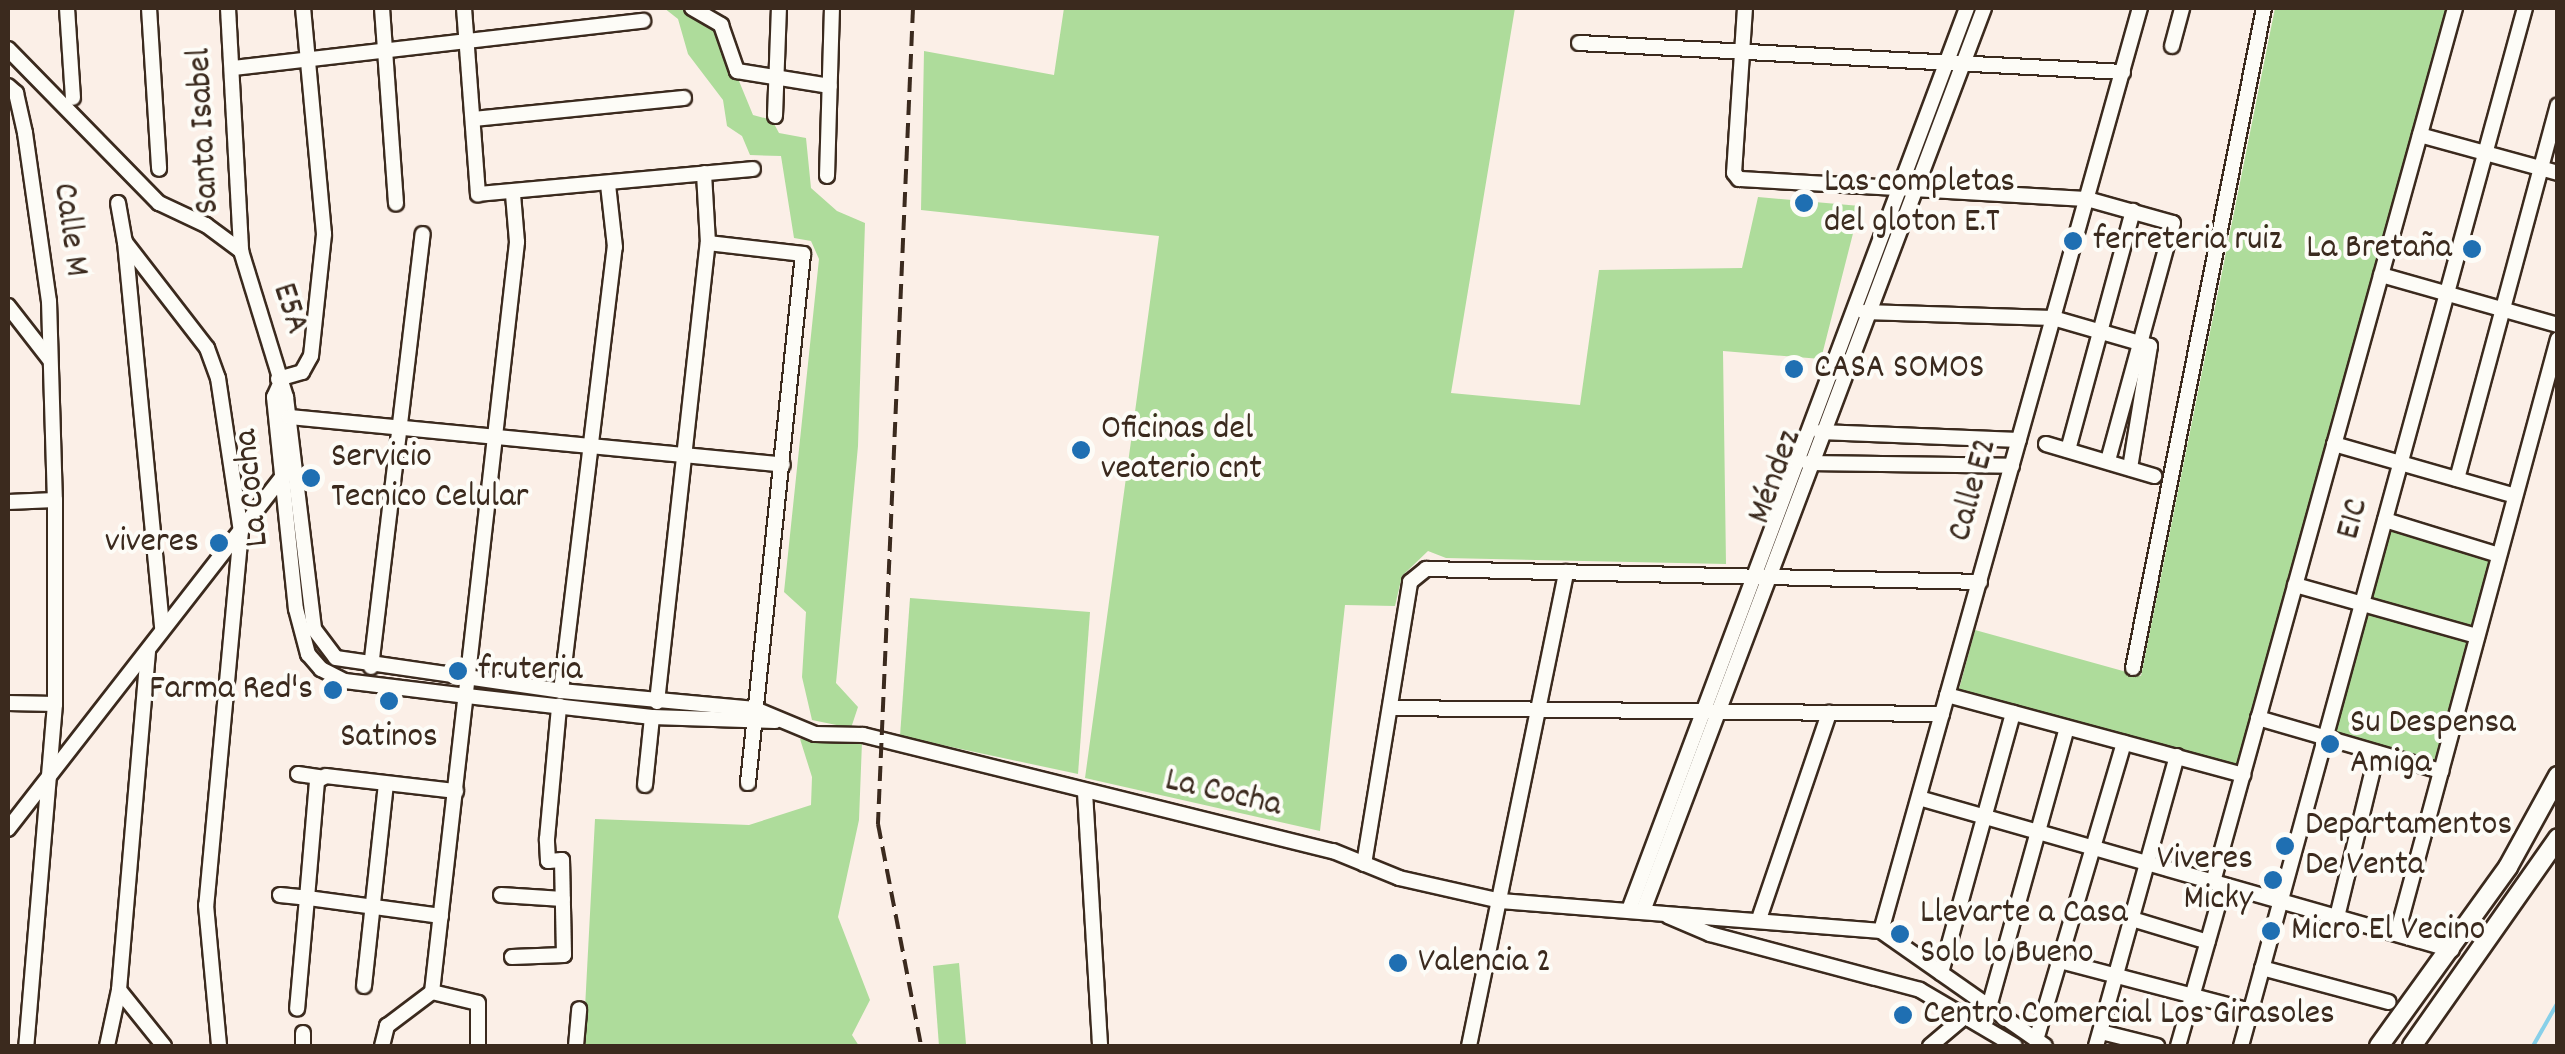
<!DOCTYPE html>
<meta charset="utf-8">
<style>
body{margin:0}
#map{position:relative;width:2565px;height:1054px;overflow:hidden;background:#fbefe7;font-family:Dekko,sans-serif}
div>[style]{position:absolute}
.green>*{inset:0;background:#aedc9b}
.stream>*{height:4px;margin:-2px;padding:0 2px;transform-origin:2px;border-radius:2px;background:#88d0e9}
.roads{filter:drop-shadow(2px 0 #3b2a1e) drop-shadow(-2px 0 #3b2a1e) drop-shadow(0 2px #3b2a1e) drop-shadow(0 -2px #3b2a1e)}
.minor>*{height:14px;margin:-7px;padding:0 7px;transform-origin:7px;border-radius:7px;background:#fdfcf7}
.major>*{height:18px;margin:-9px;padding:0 9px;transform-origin:9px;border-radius:9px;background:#fdfcf7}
.rail>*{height:4px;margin-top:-2px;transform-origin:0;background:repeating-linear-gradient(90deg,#3b2a1e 0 15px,transparent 0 23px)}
.dots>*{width:28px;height:28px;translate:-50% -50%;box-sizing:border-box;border:5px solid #fdfcf7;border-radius:50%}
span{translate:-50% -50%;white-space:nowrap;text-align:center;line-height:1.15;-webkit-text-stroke:8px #fdfcf7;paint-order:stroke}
.street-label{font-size:35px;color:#3b2a1e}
.poi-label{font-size:35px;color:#3b2a1e}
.left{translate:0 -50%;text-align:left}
.right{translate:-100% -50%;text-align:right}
.frame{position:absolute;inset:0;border:10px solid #3b2a1e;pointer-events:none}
</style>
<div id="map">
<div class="green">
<i style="clip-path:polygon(664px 8px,684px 8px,718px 30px,753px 115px,772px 120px,779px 133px,806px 138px,811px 188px,837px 211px,865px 223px,858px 446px,836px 683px,858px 707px,851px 728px,812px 720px,802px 677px,806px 612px,784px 592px,819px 259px,811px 241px,794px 238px,781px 156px,750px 155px,742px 136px,727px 126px,723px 100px,688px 54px,678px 19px)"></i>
<i style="clip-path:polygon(1064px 8px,1515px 8px,1451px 393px,1580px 405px,1599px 270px,1742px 268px,1758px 197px,1860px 206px,1821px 359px,1723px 351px,1726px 564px,1446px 558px,1428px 551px,1402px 576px,1395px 606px,1345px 605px,1320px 831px,1085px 778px,1159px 236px,921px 210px,924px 51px,1054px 75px)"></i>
<i style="clip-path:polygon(2275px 8px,2449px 8px,2239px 769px,1958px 693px,1975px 630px,2141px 676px)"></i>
<i style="clip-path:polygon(2390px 524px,2492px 556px,2472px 628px,2370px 601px)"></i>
<i style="clip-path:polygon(910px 598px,1090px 612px,1078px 774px,900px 736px)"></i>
<i style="clip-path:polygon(2367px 608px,2471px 638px,2437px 761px,2332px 731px)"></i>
<i style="clip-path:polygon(800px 739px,862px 742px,859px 820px,838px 917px,870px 1000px,852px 1035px,859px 1046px,583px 1046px,595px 819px,749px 825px,811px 805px,812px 777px)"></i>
<i style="clip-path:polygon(959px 963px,966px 1044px,939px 1046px,933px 966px)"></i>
</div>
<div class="stream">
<i style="left:2533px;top:1046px;width:51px;rotate:-60.4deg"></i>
</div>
<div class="roads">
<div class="minor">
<i style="left:67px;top:8px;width:90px;rotate:86.2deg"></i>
<i style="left:149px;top:8px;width:161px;rotate:86.4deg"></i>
<i style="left:228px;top:8px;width:243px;rotate:86.9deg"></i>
<i style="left:241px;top:251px;width:153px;rotate:72.9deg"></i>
<i style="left:286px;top:397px;width:234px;rotate:83.1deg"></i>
<i style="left:314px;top:629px;width:36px;rotate:53deg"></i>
<i style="left:336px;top:658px;width:227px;rotate:8.3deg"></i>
<i style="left:561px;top:691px;width:195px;rotate:5.3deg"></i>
<i style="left:755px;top:709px;width:65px;rotate:22.6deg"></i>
<i style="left:815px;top:734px;width:48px;rotate:1.2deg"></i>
<i style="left:863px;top:735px;width:484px;rotate:13.9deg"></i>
<i style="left:1333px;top:851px;width:71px;rotate:22.2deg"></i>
<i style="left:1399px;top:878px;width:105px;rotate:12.7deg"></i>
<i style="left:1501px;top:901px;width:381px;rotate:4.5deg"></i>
<i style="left:1881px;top:931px;width:200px;rotate:35deg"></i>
<i style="left:382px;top:8px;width:196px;rotate:85.9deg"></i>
<i style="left:464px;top:8px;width:187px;rotate:85.7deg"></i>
<i style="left:478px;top:194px;width:276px;rotate:-5.2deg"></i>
<i style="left:692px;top:8px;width:34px;rotate:30deg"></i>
<i style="left:721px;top:25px;width:49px;rotate:70.8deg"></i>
<i style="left:737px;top:71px;width:94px;rotate:9.2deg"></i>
<i style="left:1745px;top:8px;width:165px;rotate:93.8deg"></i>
<i style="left:1734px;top:173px;width:8px;rotate:50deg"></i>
<i style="left:1739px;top:179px;width:349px;rotate:3.3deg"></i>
<i style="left:2087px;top:199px;width:89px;rotate:15.6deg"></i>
<i style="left:2173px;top:223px;width:247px;rotate:105.3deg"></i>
<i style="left:1579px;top:43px;width:545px;rotate:3.05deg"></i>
<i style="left:2172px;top:46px;width:39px;rotate:-75deg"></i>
<i style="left:8px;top:49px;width:216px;rotate:45.6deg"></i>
<i style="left:159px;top:203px;width:52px;rotate:25.1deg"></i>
<i style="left:206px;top:225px;width:44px;rotate:36.6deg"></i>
<i style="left:234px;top:68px;width:412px;rotate:-6.6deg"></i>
<i style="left:8px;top:86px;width:11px;rotate:41deg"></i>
<i style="left:16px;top:93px;width:41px;rotate:77.3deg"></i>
<i style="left:25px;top:133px;width:170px;rotate:81.9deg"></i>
<i style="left:49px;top:301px;width:199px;rotate:88.3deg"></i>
<i style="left:55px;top:500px;width:204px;rotate:90deg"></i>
<i style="left:55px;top:704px;width:343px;rotate:94.8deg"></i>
<i style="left:775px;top:116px;width:108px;rotate:-87.9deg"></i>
<i style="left:473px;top:119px;width:212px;rotate:-5.7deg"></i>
<i style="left:2420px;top:135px;width:143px;rotate:15.4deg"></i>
<i style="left:827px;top:176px;width:168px;rotate:-88.3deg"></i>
<i style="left:118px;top:203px;width:40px;rotate:80deg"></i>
<i style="left:125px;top:242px;width:134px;rotate:52.3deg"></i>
<i style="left:207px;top:348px;width:32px;rotate:70deg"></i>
<i style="left:218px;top:378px;width:155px;rotate:81.5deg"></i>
<i style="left:241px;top:531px;width:376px;rotate:95.3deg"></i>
<i style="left:206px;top:905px;width:142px;rotate:84.7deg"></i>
<i style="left:125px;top:242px;width:388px;rotate:84.5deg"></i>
<i style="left:708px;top:243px;width:96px;rotate:6.6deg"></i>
<i style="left:803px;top:254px;width:532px;rotate:95.94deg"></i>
<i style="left:2381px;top:275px;width:184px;rotate:15.8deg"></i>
<i style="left:8px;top:306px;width:68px;rotate:52.1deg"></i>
<i style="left:1864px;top:312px;width:189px;rotate:1.8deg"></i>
<i style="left:2053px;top:318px;width:101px;rotate:16.1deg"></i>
<i style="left:2150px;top:346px;width:124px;rotate:99.3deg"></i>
<i style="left:278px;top:379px;width:25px;rotate:-16deg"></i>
<i style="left:302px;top:372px;width:18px;rotate:-61deg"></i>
<i style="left:311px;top:356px;width:123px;rotate:-83.9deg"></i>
<i style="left:324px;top:234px;width:227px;rotate:-95.3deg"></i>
<i style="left:279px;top:386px;width:12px;rotate:114deg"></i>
<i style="left:274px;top:397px;width:213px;rotate:84.1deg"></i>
<i style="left:296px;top:609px;width:47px;rotate:75.1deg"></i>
<i style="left:308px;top:654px;width:20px;rotate:49deg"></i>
<i style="left:321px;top:669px;width:27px;rotate:27deg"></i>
<i style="left:345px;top:681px;width:123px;rotate:7deg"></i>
<i style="left:467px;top:696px;width:186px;rotate:6.5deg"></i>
<i style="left:652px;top:717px;width:123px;rotate:1.9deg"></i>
<i style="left:289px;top:417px;width:496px;rotate:5.5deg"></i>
<i style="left:1820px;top:432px;width:199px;rotate:2.3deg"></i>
<i style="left:2046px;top:444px;width:113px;rotate:16.5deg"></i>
<i style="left:2334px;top:444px;width:188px;rotate:16deg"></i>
<i style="left:2068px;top:450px;width:248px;rotate:-74.8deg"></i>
<i style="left:1808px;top:463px;width:204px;rotate:0.8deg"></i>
<i style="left:2457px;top:479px;width:387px;rotate:-74.9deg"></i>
<i style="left:8px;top:502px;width:47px;rotate:-2.4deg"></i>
<i style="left:2385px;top:520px;width:119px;rotate:17.1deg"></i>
<i style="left:2295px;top:585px;width:189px;rotate:15.7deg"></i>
<i style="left:371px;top:667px;width:436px;rotate:-83.2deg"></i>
<i style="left:2133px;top:668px;width:673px;rotate:-78.77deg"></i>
<i style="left:561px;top:691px;width:447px;rotate:-83.1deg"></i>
<i style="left:615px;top:247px;width:62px;rotate:-96.4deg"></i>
<i style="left:1947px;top:695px;width:307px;rotate:15.1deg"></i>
<i style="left:657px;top:702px;width:462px;rotate:-83.7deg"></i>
<i style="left:708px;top:243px;width:70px;rotate:-93.3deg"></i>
<i style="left:8px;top:703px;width:47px;rotate:1.2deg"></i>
<i style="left:1393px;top:708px;width:549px;rotate:0.63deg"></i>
<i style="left:2258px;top:718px;width:191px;rotate:16.2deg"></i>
<i style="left:298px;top:774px;width:22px;rotate:8deg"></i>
<i style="left:645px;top:785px;width:68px;rotate:-84.1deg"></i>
<i style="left:1085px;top:792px;width:254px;rotate:86.6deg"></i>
<i style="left:1919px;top:798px;width:554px;rotate:15.92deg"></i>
<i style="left:8px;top:829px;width:449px;rotate:-52.1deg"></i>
<i style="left:1364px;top:864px;width:286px;rotate:-80.7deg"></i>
<i style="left:1410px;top:582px;width:21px;rotate:-39deg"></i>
<i style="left:1426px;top:569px;width:554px;rotate:1.34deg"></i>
<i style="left:2213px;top:882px;width:907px;rotate:-74.52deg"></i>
<i style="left:280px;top:895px;width:27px;rotate:6deg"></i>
<i style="left:307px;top:898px;width:111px;rotate:95.1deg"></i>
<i style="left:501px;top:895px;width:62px;rotate:3.7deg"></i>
<i style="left:1629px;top:910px;width:963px;rotate:-69.46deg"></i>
<i style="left:1643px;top:911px;width:965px;rotate:-69.31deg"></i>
<i style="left:441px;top:916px;width:135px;rotate:-172.3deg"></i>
<i style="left:307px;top:898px;width:117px;rotate:-85.1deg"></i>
<i style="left:317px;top:781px;width:10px;rotate:-29deg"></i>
<i style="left:326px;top:776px;width:131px;rotate:6.6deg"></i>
<i style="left:1668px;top:916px;width:46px;rotate:23.2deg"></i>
<i style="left:1710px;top:934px;width:217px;rotate:14.9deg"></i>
<i style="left:1920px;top:990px;width:110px;rotate:30.5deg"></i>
<i style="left:2337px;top:917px;width:169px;rotate:-76.3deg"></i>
<i style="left:1759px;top:919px;width:218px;rotate:-71.2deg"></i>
<i style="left:2132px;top:919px;width:79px;rotate:16.8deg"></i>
<i style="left:1881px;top:931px;width:959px;rotate:-74.33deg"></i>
<i style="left:2397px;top:934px;width:616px;rotate:-74.86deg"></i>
<i style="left:512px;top:957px;width:52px;rotate:-2.2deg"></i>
<i style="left:564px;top:955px;width:95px;rotate:-91.2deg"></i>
<i style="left:562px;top:860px;width:14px;rotate:176deg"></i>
<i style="left:548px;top:861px;width:22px;rotate:-93deg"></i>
<i style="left:547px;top:839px;width:134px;rotate:-84.8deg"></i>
<i style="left:2060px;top:961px;width:196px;rotate:14.7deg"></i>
<i style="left:2262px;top:968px;width:131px;rotate:15deg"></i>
<i style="left:1941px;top:973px;width:270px;rotate:-74.5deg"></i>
<i style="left:364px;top:986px;width:203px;rotate:-83.8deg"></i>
<i style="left:119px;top:990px;width:72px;rotate:51.2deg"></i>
<i style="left:432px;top:992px;width:47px;rotate:13.4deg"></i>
<i style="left:478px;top:1003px;width:43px;rotate:90deg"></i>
<i style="left:1989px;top:1007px;width:290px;rotate:-74.4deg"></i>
<i style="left:2101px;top:1032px;width:58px;rotate:14deg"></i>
<i style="left:2036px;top:1040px;width:310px;rotate:-73.5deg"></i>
<i style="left:107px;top:1046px;width:57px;rotate:-77.9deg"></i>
<i style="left:119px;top:990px;width:341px;rotate:-85.1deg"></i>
<i style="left:303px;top:1046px;width:13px;rotate:-90deg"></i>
<i style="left:382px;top:1046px;width:21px;rotate:-76deg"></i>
<i style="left:387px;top:1026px;width:56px;rotate:-37.1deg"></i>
<i style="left:432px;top:992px;width:755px;rotate:-83.53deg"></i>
<i style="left:517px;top:242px;width:48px;rotate:-94.8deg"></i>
<i style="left:576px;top:1046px;width:37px;rotate:-85deg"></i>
<i style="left:1469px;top:1046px;width:484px;rotate:-78.4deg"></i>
<i style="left:1930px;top:1046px;width:68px;rotate:-40.2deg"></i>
<i style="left:2096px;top:1046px;width:301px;rotate:-74.4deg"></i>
<i style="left:2178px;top:1046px;width:167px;rotate:-74.1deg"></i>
<i style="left:2241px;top:1046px;width:1076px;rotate:-74.7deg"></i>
</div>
<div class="major">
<i style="left:2379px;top:1046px;width:221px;rotate:-54.2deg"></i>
<i style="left:2508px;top:867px;width:104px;rotate:-61.2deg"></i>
<i style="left:2412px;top:1046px;width:254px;rotate:-54.9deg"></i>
</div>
</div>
<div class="rail">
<i style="left:913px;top:8px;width:817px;rotate:92.46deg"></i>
<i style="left:878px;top:824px;width:226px;rotate:79deg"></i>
</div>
<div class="dots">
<i style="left:1804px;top:203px;background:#1f6fb2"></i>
<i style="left:2073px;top:241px;background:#1f6fb2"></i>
<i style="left:2472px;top:249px;background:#1f6fb2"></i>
<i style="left:1794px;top:369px;background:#1f6fb2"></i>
<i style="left:1081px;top:450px;background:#1f6fb2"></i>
<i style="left:311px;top:478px;background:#1f6fb2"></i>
<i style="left:219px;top:543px;background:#1f6fb2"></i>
<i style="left:458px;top:671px;background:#1f6fb2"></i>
<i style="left:333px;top:690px;background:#1f6fb2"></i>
<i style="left:389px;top:701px;background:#1f6fb2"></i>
<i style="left:2330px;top:744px;background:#1f6fb2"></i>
<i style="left:2285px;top:846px;background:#1f6fb2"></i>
<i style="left:2273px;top:880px;background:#1f6fb2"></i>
<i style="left:2271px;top:931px;background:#1f6fb2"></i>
<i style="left:1900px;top:934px;background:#1f6fb2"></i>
<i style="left:1398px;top:963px;background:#1f6fb2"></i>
<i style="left:1903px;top:1015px;background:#1f6fb2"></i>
</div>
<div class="street-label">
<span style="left:205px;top:131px;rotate:-93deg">Santa Isabel</span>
<span style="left:69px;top:230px;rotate:82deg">Calle M</span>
<span style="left:289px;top:309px;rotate:72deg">E5A</span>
<span style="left:1776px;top:477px;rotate:-70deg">Méndez</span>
<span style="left:253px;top:488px;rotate:-96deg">La Cocha</span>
<span style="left:1974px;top:490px;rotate:-75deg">Calle E2</span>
<span style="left:2354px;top:519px;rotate:-75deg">E1C</span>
<span style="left:1223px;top:794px;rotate:13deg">La Cocha</span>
</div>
<div class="poi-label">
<span class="left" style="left:1824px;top:203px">Las completas<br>del gloton E.T</span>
<span class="left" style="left:2093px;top:241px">ferreteria ruiz</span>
<span class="right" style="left:2452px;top:249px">La Bretaña</span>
<span class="left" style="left:1814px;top:369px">CASA SOMOS</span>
<span class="left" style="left:1101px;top:450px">Oficinas del<br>veaterio cnt</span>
<span class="left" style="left:331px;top:478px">Servicio<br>Tecnico Celular</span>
<span class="right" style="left:199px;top:543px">viveres</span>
<span class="left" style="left:478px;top:671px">fruteria</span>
<span class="right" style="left:313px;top:690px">Farma Red's</span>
<span class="left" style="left:2350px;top:744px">Su Despensa<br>Amiga</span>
<span style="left:389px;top:738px">Satinos</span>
<span class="left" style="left:2305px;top:846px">Departamentos<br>De Venta</span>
<span class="right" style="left:2253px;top:880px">Viveres<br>Micky</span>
<span class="left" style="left:1920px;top:934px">Llevarte a Casa<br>Solo lo Bueno</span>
<span class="left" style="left:2291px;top:931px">Micro El Vecino</span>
<span class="left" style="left:1418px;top:963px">Valencia 2</span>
<span class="left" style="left:1923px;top:1015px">Centro Comercial Los Girasoles</span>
</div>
<div class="frame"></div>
</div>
